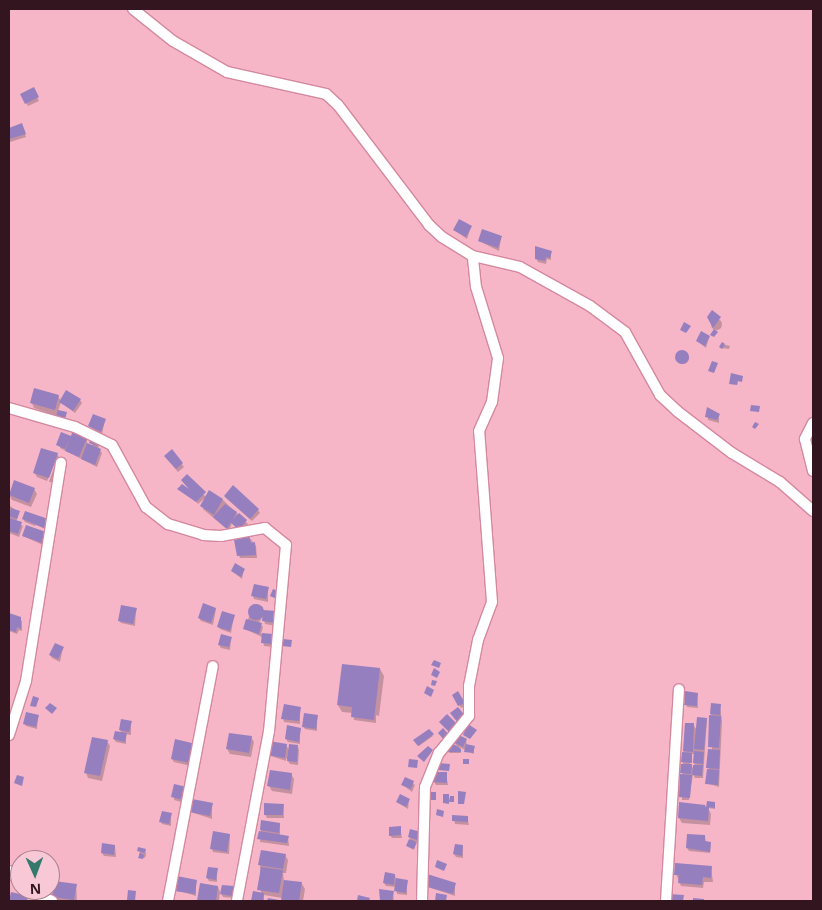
<!DOCTYPE html>
<style>
body{margin:0}
#map{position:relative;width:822px;height:910px;overflow:hidden;background:#f6b6c8;font-family:"Open Sans",sans-serif}
div>[style]{position:absolute}
.shadow>*{inset:0;background:#0003}
.round{border-radius:50%}
.building>*{inset:0;background:#957fbf}
.roads{filter:drop-shadow(1px 0 #d4889f) drop-shadow(-1px 0 #d4889f) drop-shadow(0 1px #d4889f) drop-shadow(0 -1px #d4889f)}
.minor>*{height:10px;margin:-5px;padding:0 5px;transform-origin:5px;border-radius:5px;background:#fff}
span{translate:-50% -50%;white-space:nowrap;text-align:center;line-height:1.15;-webkit-text-stroke:5px #f9c8d6;paint-order:stroke}
.frame{position:absolute;inset:0;border:10px solid #32151f;pointer-events:none}
.north{position:absolute;left:10px;top:850px;width:50px;height:50px;box-sizing:border-box;background:#f9c8d6;border:1px solid #a9808d;border-radius:50%;rotate:178deg;font-size:14px;font-weight:700;line-height:20px;text-align:center;color:#32151f}
.north::after{content:'';display:block;margin:auto;width:18px;height:22px;background:#35796d;clip-path:polygon(50% 0,100% 100%,50% 72%,0 100%)}
</style>
<div id="map">
<div class="shadow">
<i style="clip-path:polygon(33px 89px,39px 101px,28px 106px,22px 95px)"></i>
<i style="clip-path:polygon(22px 125px,26px 137px,10px 142px,9px 129px)"></i>
<i style="clip-path:polygon(471px 227px,467px 239px,454px 230px)"></i>
<i style="clip-path:polygon(501px 238px,499px 251px,479px 241px)"></i>
<i style="clip-path:polygon(551px 252px,551px 260px,547px 259px,546px 264px,538px 262px,536px 258px)"></i>
<i class="round" style="left:710.5px;top:318.5px;width:11px;height:11px"></i>
<i style="clip-path:polygon(709px 337px,706px 348px,697px 341px)"></i>
<i style="clip-path:polygon(722px 344px,730px 346px,729px 349px,720px 348px)"></i>
<i class="round" style="left:677px;top:352px;width:12px;height:12px"></i>
<i style="clip-path:polygon(58px 396px,61px 401px,80px 400px,82px 403px,75px 413px,61px 402px,58px 411px,66px 414px,65px 419px,34px 408px,32px 403px)"></i>
<i style="clip-path:polygon(708px 409px,719px 415px,719px 423px,708px 420px)"></i>
<i style="clip-path:polygon(105px 420px,102px 434px,89px 426px)"></i>
<i style="clip-path:polygon(62px 434px,72px 438px,87px 437px,87px 444px,93px 447px,91px 443px,101px 442px,98px 448px,102px 453px,97px 467px,60px 448px)"></i>
<i style="clip-path:polygon(172px 451px,184px 467px,178px 472px,167px 459px)"></i>
<i style="clip-path:polygon(57px 454px,60px 459px,52px 482px,49px 482px,58px 456px,47px 481px,37px 477px,34px 472px)"></i>
<i style="clip-path:polygon(182px 481px,207px 497px,210px 492px,223px 500px,248px 524px,241px 532px,232px 523px,229px 531px,203px 509px,205px 498px,198px 504px,187px 492px,185px 494px,180px 490px,192px 491px)"></i>
<i style="clip-path:polygon(34px 489px,37px 494px,31px 507px,12px 500px,9px 495px)"></i>
<i style="clip-path:polygon(225px 497px,258px 510px,260px 513px,252px 521px)"></i>
<i style="clip-path:polygon(9px 505px,19px 513px,16px 522px,23px 526px,19px 537px,9px 533px)"></i>
<i style="clip-path:polygon(23px 519px,36px 525px,35px 526px,25px 522px)"></i>
<i style="clip-path:polygon(45px 533px,43px 545px,23px 536px)"></i>
<i style="clip-path:polygon(249px 537px,256px 546px,257px 558px,240px 558px,239px 555px)"></i>
<i style="clip-path:polygon(244px 569px,242px 579px,232px 571px)"></i>
<i style="clip-path:polygon(268px 588px,268px 602px,254px 599px,253px 596px)"></i>
<i style="clip-path:polygon(253px 604px,263px 607px,263px 611px,277px 613px,277px 626px,265px 624px,263px 615px,259px 623px,263px 627px,261px 634px,272px 636px,273px 647px,264px 646px,262px 637px,245px 629px)"></i>
<i style="clip-path:polygon(136px 609px,135px 626px,121px 623px,119px 620px)"></i>
<i style="clip-path:polygon(216px 609px,213px 625px,201px 621px,199px 618px)"></i>
<i style="clip-path:polygon(9px 614px,22px 621px,22px 631px,19px 630px,17px 634px,9px 631px)"></i>
<i style="clip-path:polygon(234px 616px,231px 633px,220px 629px,218px 626px)"></i>
<i style="clip-path:polygon(231px 638px,230px 650px,221px 648px,219px 645px)"></i>
<i style="clip-path:polygon(63px 648px,60px 662px,52px 658px,50px 655px)"></i>
<i style="clip-path:polygon(380px 669px,384px 676px,379px 716px,376px 715px,376px 723px,354px 720px,353px 713px,342px 712px,338px 705px)"></i>
<i style="clip-path:polygon(685px 688px,685px 693px,697px 694px,698px 708px,687px 707px,686px 701px,681px 700px)"></i>
<i style="clip-path:polygon(458px 693px,465px 706px,461px 708px,454px 695px)"></i>
<i style="clip-path:polygon(720px 706px,722px 721px,719px 787px,706px 783px,712px 751px,711px 714px)"></i>
<i style="clip-path:polygon(300px 708px,300px 724px,284px 722px,283px 718px)"></i>
<i style="clip-path:polygon(38px 716px,37px 729px,26px 726px,24px 723px)"></i>
<i style="clip-path:polygon(317px 716px,317px 731px,305px 729px,303px 726px)"></i>
<i style="clip-path:polygon(evenodd,707px 719px,703px 778px,695px 778px,693px 774px,689px 800px,682px 800px,683px 753px,693px 725px,697px 730px,707px 719px,692px 754px,695px 754px,694px 770px,690px 764px,692px 754px)"></i>
<i style="clip-path:polygon(131px 722px,131px 735px,126px 734px,126px 744px,116px 742px,114px 739px,122px 733px,120px 730px)"></i>
<i style="clip-path:polygon(300px 729px,300px 744px,288px 742px,286px 739px)"></i>
<i style="clip-path:polygon(429px 731px,433px 736px,419px 746px,414px 740px)"></i>
<i style="clip-path:polygon(457px 736px,466px 740px,467px 746px,474px 747px,474px 754px,459px 747px,461px 753px,448px 753px,458px 748px,454px 742px)"></i>
<i style="clip-path:polygon(251px 737px,254px 742px,251px 757px,230px 754px,227px 749px)"></i>
<i style="clip-path:polygon(107px 741px,110px 746px,102px 781px,88px 778px,86px 773px)"></i>
<i style="clip-path:polygon(196px 745px,191px 766px,174px 762px,172px 759px)"></i>
<i style="clip-path:polygon(286px 745px,289px 750px,298px 747px,299px 750px,298px 765px,290px 764px,286px 758px,286px 761px,268px 755px)"></i>
<i style="clip-path:polygon(291px 774px,294px 779px,292px 794px,272px 791px,269px 786px)"></i>
<i style="clip-path:polygon(446px 774px,448px 785px,436px 785px,434px 782px)"></i>
<i style="clip-path:polygon(406px 779px,415px 785px,412px 792px,403px 785px)"></i>
<i style="clip-path:polygon(175px 786px,185px 803px,174px 800px)"></i>
<i style="clip-path:polygon(409px 800px,408px 809px,397px 802px)"></i>
<i style="clip-path:polygon(715px 803px,715px 809px,708px 808px,711px 814px,710px 825px,682px 823px,679px 818px)"></i>
<i style="clip-path:polygon(212px 804px,212px 819px,191px 812px)"></i>
<i style="clip-path:polygon(283px 805px,284px 818px,267px 818px,265px 814px)"></i>
<i style="clip-path:polygon(171px 814px,171px 826px,162px 824px,161px 821px)"></i>
<i style="clip-path:polygon(454px 816px,467px 817px,469px 825px,455px 824px)"></i>
<i style="clip-path:polygon(280px 824px,280px 836px,288px 837px,289px 846px,260px 842px,261px 830px)"></i>
<i style="clip-path:polygon(400px 828px,402px 838px,392px 838px,390px 835px)"></i>
<i style="clip-path:polygon(420px 833px,420px 843px,415px 841px,414px 850px,408px 847px,412px 842px,409px 837px)"></i>
<i style="clip-path:polygon(230px 835px,229px 854px,213px 852px,212px 849px)"></i>
<i style="clip-path:polygon(705px 837px,706px 842px,711px 844px,710px 853px,689px 851px,687px 848px)"></i>
<i style="clip-path:polygon(115px 846px,116px 857px,104px 856px,102px 853px)"></i>
<i style="clip-path:polygon(463px 846px,463px 858px,456px 857px,454px 854px)"></i>
<i class="round" style="left:138.5px;top:850.5px;width:7px;height:7px"></i>
<i style="clip-path:polygon(285px 855px,288px 860px,286px 873px,283px 873px,284px 881px,302px 884px,305px 889px,303px 901px,282px 901px,282px 898px,264px 895px,264px 901px,252px 901px,254px 893px,261px 894px,260px 865px)"></i>
<i style="clip-path:polygon(711px 867px,713px 882px,704px 882px,703px 888px,681px 886px,676px 874px)"></i>
<i style="clip-path:polygon(217px 870px,217px 882px,209px 881px,207px 878px)"></i>
<i style="clip-path:polygon(395px 875px,396px 879px,407px 881px,407px 895px,397px 894px,396px 887px,386px 886px,384px 883px)"></i>
<i style="clip-path:polygon(196px 881px,196px 896px,176px 890px)"></i>
<i style="clip-path:polygon(455px 884px,455px 896px,425px 886px)"></i>
<i style="clip-path:polygon(76px 885px,77px 901px,56px 901px,53px 897px)"></i>
<i style="clip-path:polygon(201px 885px,218px 887px,221px 894px,233px 888px,233px 898px,223px 897px,220px 892px,219px 901px,199px 901px)"></i>
<i style="clip-path:polygon(380px 890px,393px 892px,394px 901px,380px 901px)"></i>
</div>
<div class="building">
<i style="clip-path:polygon(34px 87px,39px 97px,25px 104px,20px 94px)"></i>
<i style="clip-path:polygon(22px 123px,26px 134px,9px 139px,9px 128px)"></i>
<i style="clip-path:polygon(459px 219px,472px 226px,466px 237px,453px 230px)"></i>
<i style="clip-path:polygon(482px 229px,502px 236px,498px 248px,478px 241px)"></i>
<i style="clip-path:polygon(535px 246px,552px 251px,550px 258px,546px 257px,545px 261px,535px 259px)"></i>
<i style="clip-path:polygon(712px 310px,721px 317px,713px 328px,707px 317px)"></i>
<i style="clip-path:polygon(684px 322px,691px 326px,686px 333px,680px 330px)"></i>
<i style="clip-path:polygon(714px 329px,718px 332px,714px 337px,710px 335px)"></i>
<i style="clip-path:polygon(701px 331px,710px 336px,705px 346px,696px 341px)"></i>
<i style="clip-path:polygon(722px 342px,725px 344px,722px 349px,719px 347px)"></i>
<i class="round" style="left:675px;top:350px;width:14px;height:14px"></i>
<i style="clip-path:polygon(712px 361px,718px 363px,714px 373px,708px 371px)"></i>
<i style="clip-path:polygon(731px 373px,743px 376px,742px 382px,738px 381px,737px 385px,729px 384px)"></i>
<i style="clip-path:polygon(34px 388px,59px 395px,55px 410px,30px 403px)"></i>
<i style="clip-path:polygon(66px 390px,81px 399px,73px 411px,59px 402px)"></i>
<i style="clip-path:polygon(751px 405px,760px 406px,759px 412px,750px 411px)"></i>
<i style="clip-path:polygon(707px 407px,720px 414px,717px 420px,705px 417px)"></i>
<i style="clip-path:polygon(58px 410px,67px 412px,65px 419px,56px 416px)"></i>
<i style="clip-path:polygon(93px 414px,106px 419px,101px 432px,88px 426px)"></i>
<i style="clip-path:polygon(755px 422px,759px 424px,755px 429px,752px 427px)"></i>
<i style="clip-path:polygon(73px 430px,88px 436px,79px 457px,65px 451px,70px 438px,65px 449px,56px 445px,61px 432px,71px 436px)"></i>
<i style="clip-path:polygon(92px 436px,101px 440px,98px 446px,89px 443px)"></i>
<i style="clip-path:polygon(87px 443px,101px 449px,95px 465px,81px 459px)"></i>
<i style="clip-path:polygon(41px 448px,58px 453px,49px 478px,33px 473px)"></i>
<i style="clip-path:polygon(172px 449px,183px 463px,176px 469px,164px 456px)"></i>
<i style="clip-path:polygon(187px 474px,206px 492px,196px 502px,177px 489px,182px 484px,189px 489px,181px 480px)"></i>
<i style="clip-path:polygon(14px 480px,35px 488px,29px 503px,9px 495px)"></i>
<i style="clip-path:polygon(233px 485px,259px 509px,250px 519px,224px 496px)"></i>
<i style="clip-path:polygon(209px 490px,223px 499px,214px 515px,200px 506px)"></i>
<i style="clip-path:polygon(225px 504px,237px 512px,227px 529px,213px 517px)"></i>
<i style="clip-path:polygon(11px 508px,20px 511px,17px 519px,9px 516px)"></i>
<i style="clip-path:polygon(25px 511px,51px 520px,48px 530px,22px 519px)"></i>
<i style="clip-path:polygon(239px 513px,247px 520px,239px 530px,230px 522px)"></i>
<i style="clip-path:polygon(9px 518px,22px 522px,18px 534px,9px 531px)"></i>
<i style="clip-path:polygon(26px 525px,46px 532px,42px 543px,22px 536px)"></i>
<i style="clip-path:polygon(249px 536px,251px 543px,255px 542px,256px 555px,237px 556px,234px 540px)"></i>
<i style="clip-path:polygon(235px 563px,245px 569px,241px 577px,231px 571px)"></i>
<i style="clip-path:polygon(254px 584px,269px 587px,266px 599px,251px 596px)"></i>
<i style="clip-path:polygon(273px 589px,280px 592px,277px 599px,270px 596px)"></i>
<i style="clip-path:polygon(203px 603px,216px 608px,211px 623px,198px 618px)"></i>
<i class="round" style="left:248px;top:604px;width:16px;height:16px"></i>
<i style="clip-path:polygon(121px 605px,137px 608px,133px 624px,118px 621px)"></i>
<i style="clip-path:polygon(263px 610px,277px 611px,276px 623px,262px 621px)"></i>
<i style="clip-path:polygon(222px 611px,235px 615px,230px 631px,217px 627px)"></i>
<i style="clip-path:polygon(9px 613px,21px 617px,21px 629px,17px 627px,16px 632px,9px 630px)"></i>
<i style="clip-path:polygon(246px 619px,262px 623px,259px 634px,243px 629px)"></i>
<i style="clip-path:polygon(262px 633px,273px 634px,272px 644px,261px 643px)"></i>
<i style="clip-path:polygon(221px 634px,232px 637px,229px 647px,218px 645px)"></i>
<i style="clip-path:polygon(283px 639px,292px 640px,291px 647px,282px 646px)"></i>
<i style="clip-path:polygon(55px 643px,64px 647px,58px 659px,49px 655px)"></i>
<i style="clip-path:polygon(434px 660px,441px 663px,439px 668px,431px 665px)"></i>
<i style="clip-path:polygon(342px 664px,380px 668px,374px 720px,351px 717px,352px 707px,337px 705px)"></i>
<i style="clip-path:polygon(434px 668px,440px 672px,437px 678px,431px 675px)"></i>
<i style="clip-path:polygon(432px 680px,437px 681px,435px 686px,431px 685px)"></i>
<i style="clip-path:polygon(427px 686px,434px 690px,431px 697px,424px 693px)"></i>
<i style="clip-path:polygon(680px 687px,685px 687px,685px 691px,698px 693px,697px 706px,684px 705px,685px 700px,679px 699px)"></i>
<i style="clip-path:polygon(458px 691px,465px 703px,458px 706px,452px 695px)"></i>
<i style="clip-path:polygon(33px 696px,39px 698px,36px 707px,30px 706px)"></i>
<i style="clip-path:polygon(50px 703px,57px 708px,52px 714px,45px 708px)"></i>
<i style="clip-path:polygon(711px 703px,721px 704px,720px 715px,710px 714px)"></i>
<i style="clip-path:polygon(284px 704px,301px 707px,299px 721px,281px 719px)"></i>
<i style="clip-path:polygon(458px 707px,466px 717px,458px 723px,450px 713px)"></i>
<i style="clip-path:polygon(26px 712px,39px 715px,36px 727px,23px 724px)"></i>
<i style="clip-path:polygon(304px 713px,318px 715px,316px 729px,302px 727px)"></i>
<i style="clip-path:polygon(447px 714px,458px 725px,450px 733px,439px 722px)"></i>
<i style="clip-path:polygon(709px 715px,721px 716px,719px 748px,708px 747px)"></i>
<i style="clip-path:polygon(697px 717px,707px 718px,704px 750px,694px 749px)"></i>
<i style="clip-path:polygon(121px 719px,132px 721px,129px 732px,119px 730px)"></i>
<i style="clip-path:polygon(685px 723px,694px 723px,693px 752px,683px 751px)"></i>
<i style="clip-path:polygon(468px 724px,477px 730px,470px 739px,463px 735px)"></i>
<i style="clip-path:polygon(287px 725px,301px 728px,299px 742px,285px 739px)"></i>
<i style="clip-path:polygon(443px 728px,450px 736px,445px 741px,438px 733px)"></i>
<i style="clip-path:polygon(429px 729px,434px 734px,418px 746px,413px 740px)"></i>
<i style="clip-path:polygon(115px 731px,127px 733px,125px 742px,113px 739px)"></i>
<i style="clip-path:polygon(229px 733px,252px 736px,249px 753px,226px 749px)"></i>
<i style="clip-path:polygon(457px 734px,467px 739px,463px 747px,453px 742px)"></i>
<i style="clip-path:polygon(92px 737px,108px 740px,100px 776px,84px 773px)"></i>
<i style="clip-path:polygon(175px 739px,196px 744px,190px 763px,171px 759px)"></i>
<i style="clip-path:polygon(269px 741px,287px 744px,285px 758px,266px 755px)"></i>
<i style="clip-path:polygon(452px 743px,461px 749px,461px 752px,447px 752px)"></i>
<i style="clip-path:polygon(289px 744px,298px 745px,297px 762px,287px 761px)"></i>
<i style="clip-path:polygon(466px 744px,475px 746px,473px 753px,464px 752px)"></i>
<i style="clip-path:polygon(428px 746px,433px 750px,424px 762px,417px 756px)"></i>
<i style="clip-path:polygon(708px 749px,720px 750px,719px 769px,706px 768px)"></i>
<i style="clip-path:polygon(694px 751px,704px 752px,703px 764px,693px 763px)"></i>
<i style="clip-path:polygon(682px 752px,692px 753px,692px 763px,681px 762px)"></i>
<i style="clip-path:polygon(409px 759px,418px 760px,417px 768px,408px 767px)"></i>
<i style="clip-path:polygon(463px 759px,469px 759px,469px 764px,463px 764px)"></i>
<i style="clip-path:polygon(438px 763px,450px 764px,449px 771px,438px 770px)"></i>
<i style="clip-path:polygon(681px 764px,692px 764px,691px 774px,680px 773px)"></i>
<i style="clip-path:polygon(693px 765px,703px 765px,702px 776px,692px 775px)"></i>
<i style="clip-path:polygon(707px 769px,719px 770px,718px 785px,705px 784px)"></i>
<i style="clip-path:polygon(270px 770px,292px 773px,290px 790px,267px 786px)"></i>
<i style="clip-path:polygon(433px 772px,447px 772px,447px 783px,433px 782px)"></i>
<i style="clip-path:polygon(680px 774px,692px 775px,690px 798px,679px 797px)"></i>
<i style="clip-path:polygon(17px 775px,24px 777px,22px 786px,14px 783px)"></i>
<i style="clip-path:polygon(405px 777px,414px 781px,411px 789px,401px 785px)"></i>
<i style="clip-path:polygon(174px 784px,187px 787px,184px 800px,171px 797px)"></i>
<i style="clip-path:polygon(458px 791px,466px 792px,464px 804px,458px 804px)"></i>
<i style="clip-path:polygon(427px 792px,436px 792px,436px 800px,427px 800px)"></i>
<i style="clip-path:polygon(400px 794px,410px 799px,406px 807px,396px 802px)"></i>
<i style="clip-path:polygon(443px 794px,449px 794px,449px 804px,443px 803px)"></i>
<i style="clip-path:polygon(450px 796px,454px 796px,454px 802px,449px 802px)"></i>
<i style="clip-path:polygon(192px 799px,213px 803px,210px 816px,189px 812px)"></i>
<i style="clip-path:polygon(707px 801px,715px 802px,715px 808px,709px 807px,708px 821px,678px 818px,679px 802px,705px 805px,706px 808px)"></i>
<i style="clip-path:polygon(264px 803px,284px 804px,283px 815px,264px 815px)"></i>
<i style="clip-path:polygon(437px 809px,444px 811px,443px 817px,436px 815px)"></i>
<i style="clip-path:polygon(162px 811px,172px 813px,169px 824px,159px 822px)"></i>
<i style="clip-path:polygon(452px 815px,468px 816px,468px 822px,452px 821px)"></i>
<i style="clip-path:polygon(261px 820px,280px 823px,279px 833px,260px 830px)"></i>
<i style="clip-path:polygon(401px 826px,401px 835px,389px 836px,389px 827px)"></i>
<i style="clip-path:polygon(410px 829px,421px 832px,418px 840px,408px 837px)"></i>
<i style="clip-path:polygon(213px 831px,230px 834px,227px 852px,210px 849px)"></i>
<i style="clip-path:polygon(259px 831px,289px 836px,287px 843px,257px 839px)"></i>
<i style="clip-path:polygon(687px 834px,705px 835px,705px 841px,711px 842px,710px 852px,686px 848px)"></i>
<i style="clip-path:polygon(409px 839px,417px 842px,414px 849px,406px 846px)"></i>
<i style="clip-path:polygon(102px 843px,115px 845px,114px 855px,101px 853px)"></i>
<i style="clip-path:polygon(455px 844px,463px 845px,462px 856px,453px 854px)"></i>
<i style="clip-path:polygon(138px 847px,146px 849px,145px 853px,137px 851px)"></i>
<i style="clip-path:polygon(261px 850px,286px 854px,283px 869px,258px 865px)"></i>
<i style="clip-path:polygon(140px 853px,144px 855px,143px 859px,138px 858px)"></i>
<i style="clip-path:polygon(437px 860px,447px 864px,444px 871px,435px 867px)"></i>
<i style="clip-path:polygon(675px 863px,712px 866px,711px 878px,703px 877px,702px 885px,678px 883px,679px 875px,674px 875px)"></i>
<i style="clip-path:polygon(208px 867px,218px 868px,216px 880px,206px 878px)"></i>
<i style="clip-path:polygon(261px 867px,283px 870px,279px 893px,257px 890px)"></i>
<i style="clip-path:polygon(385px 872px,395px 874px,394px 885px,383px 883px)"></i>
<i style="clip-path:polygon(427px 874px,456px 883px,453px 894px,424px 886px)"></i>
<i style="clip-path:polygon(177px 876px,197px 880px,195px 894px,174px 891px)"></i>
<i style="clip-path:polygon(396px 878px,408px 880px,406px 893px,394px 891px,392px 901px,380px 901px,379px 889px,394px 891px)"></i>
<i style="clip-path:polygon(284px 880px,302px 882px,299px 901px,281px 901px)"></i>
<i style="clip-path:polygon(54px 881px,77px 884px,74px 900px,52px 897px)"></i>
<i style="clip-path:polygon(200px 883px,218px 886px,216px 901px,197px 901px)"></i>
<i style="clip-path:polygon(222px 885px,234px 886px,232px 896px,220px 894px)"></i>
<i style="clip-path:polygon(128px 890px,136px 891px,135px 901px,127px 900px)"></i>
<i style="clip-path:polygon(253px 891px,264px 893px,263px 901px,251px 901px)"></i>
<i style="clip-path:polygon(11px 892px,28px 896px,27px 901px,9px 901px)"></i>
<i style="clip-path:polygon(436px 893px,447px 895px,446px 901px,435px 901px)"></i>
<i style="clip-path:polygon(669px 894px,684px 895px,683px 901px,668px 901px)"></i>
<i style="clip-path:polygon(358px 895px,370px 898px,369px 901px,357px 901px)"></i>
<i style="clip-path:polygon(268px 898px,279px 900px,279px 901px,267px 901px)"></i>
<i style="clip-path:polygon(693px 898px,704px 899px,704px 901px,693px 901px)"></i>
</div>
<div class="roads">
<div class="minor">
<i style="left:133px;top:9px;width:51px;rotate:38.7deg"></i>
<i style="left:173px;top:41px;width:62px;rotate:29.9deg"></i>
<i style="left:227px;top:72px;width:101px;rotate:12.5deg"></i>
<i style="left:326px;top:94px;width:16px;rotate:43deg"></i>
<i style="left:338px;top:105px;width:151px;rotate:52.8deg"></i>
<i style="left:429px;top:225px;width:18px;rotate:43deg"></i>
<i style="left:442px;top:237px;width:36px;rotate:32deg"></i>
<i style="left:473px;top:256px;width:48px;rotate:13.2deg"></i>
<i style="left:520px;top:267px;width:80px;rotate:29.1deg"></i>
<i style="left:590px;top:306px;width:44px;rotate:36.6deg"></i>
<i style="left:625px;top:332px;width:72px;rotate:60.9deg"></i>
<i style="left:660px;top:395px;width:23px;rotate:43deg"></i>
<i style="left:677px;top:411px;width:69px;rotate:37.4deg"></i>
<i style="left:732px;top:453px;width:56px;rotate:31.1deg"></i>
<i style="left:780px;top:482px;width:44px;rotate:41.3deg"></i>
<i style="left:9px;top:408px;width:69px;rotate:16.1deg"></i>
<i style="left:75px;top:427px;width:41px;rotate:25.9deg"></i>
<i style="left:112px;top:445px;width:71px;rotate:61.3deg"></i>
<i style="left:146px;top:507px;width:28px;rotate:38deg"></i>
<i style="left:168px;top:524px;width:37px;rotate:17deg"></i>
<i style="left:203px;top:535px;width:18px;rotate:3deg"></i>
<i style="left:221px;top:536px;width:45px;rotate:-10.3deg"></i>
<i style="left:265px;top:528px;width:27px;rotate:39deg"></i>
<i style="left:286px;top:545px;width:187px;rotate:95.2deg"></i>
<i style="left:269px;top:731px;width:173px;rotate:100.7deg"></i>
<i style="left:813px;top:423px;width:18px;rotate:117deg"></i>
<i style="left:805px;top:439px;width:33px;rotate:76deg"></i>
<i style="left:9px;top:735px;width:57px;rotate:-72.5deg"></i>
<i style="left:26px;top:681px;width:221px;rotate:-80.9deg"></i>
<i style="left:9px;top:871px;width:15px;rotate:42deg"></i>
<i style="left:31px;top:890px;width:24px;rotate:28deg"></i>
<i style="left:168px;top:901px;width:239px;rotate:-79.2deg"></i>
<i style="left:422px;top:901px;width:114px;rotate:-88.5deg"></i>
<i style="left:425px;top:787px;width:37px;rotate:-68deg"></i>
<i style="left:439px;top:753px;width:48px;rotate:-51deg"></i>
<i style="left:469px;top:716px;width:30px;rotate:-90deg"></i>
<i style="left:469px;top:686px;width:47px;rotate:-78.9deg"></i>
<i style="left:478px;top:640px;width:40px;rotate:-69.8deg"></i>
<i style="left:492px;top:602px;width:171px;rotate:-94.3deg"></i>
<i style="left:479px;top:431px;width:32px;rotate:-66deg"></i>
<i style="left:492px;top:402px;width:44px;rotate:-82.2deg"></i>
<i style="left:498px;top:358px;width:74px;rotate:-107.2deg"></i>
<i style="left:476px;top:287px;width:31px;rotate:-96deg"></i>
<i style="left:666px;top:901px;width:212px;rotate:-86.5deg"></i>
</div>
</div>
<div class="frame"></div>
<div class="north">N</div>
</div>
